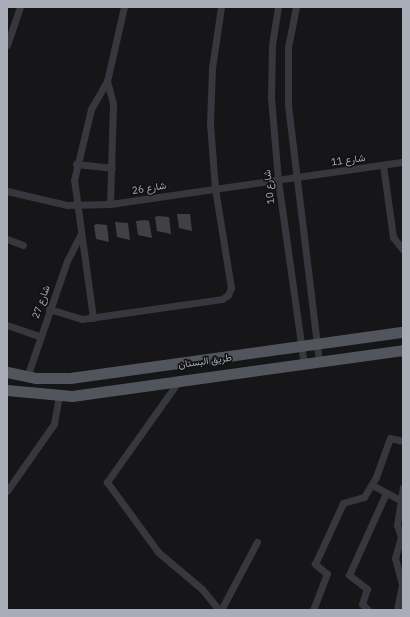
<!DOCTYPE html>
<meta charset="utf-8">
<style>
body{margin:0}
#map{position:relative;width:410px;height:617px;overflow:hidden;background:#161618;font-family:"IBM Plex Sans",Vazirmatn,sans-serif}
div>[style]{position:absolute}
.building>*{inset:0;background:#404145}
.street>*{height:7px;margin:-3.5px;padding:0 3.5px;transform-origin:3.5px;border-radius:3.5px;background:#37383d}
.primary>*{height:11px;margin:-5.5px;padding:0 5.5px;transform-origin:5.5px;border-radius:5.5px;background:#53555c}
span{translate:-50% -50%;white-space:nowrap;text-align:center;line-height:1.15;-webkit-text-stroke:3px #111113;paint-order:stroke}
.street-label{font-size:10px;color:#a8adb8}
.frame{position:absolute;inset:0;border:8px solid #a8adb8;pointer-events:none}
</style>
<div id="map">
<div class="building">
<i style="clip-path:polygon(177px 214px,190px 214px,192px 231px,179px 228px)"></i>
<i style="clip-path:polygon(158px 216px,169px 217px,171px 234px,157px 231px,155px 217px)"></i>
<i style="clip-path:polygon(145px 220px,149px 221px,152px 238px,138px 235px,136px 221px)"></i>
<i style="clip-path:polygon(115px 222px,128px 223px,130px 240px,117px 237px)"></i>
<i style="clip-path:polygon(97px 224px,107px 225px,109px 242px,96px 239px,94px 225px)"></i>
</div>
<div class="street">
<i style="left:278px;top:7px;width:39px;rotate:99deg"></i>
<i style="left:272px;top:46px;width:52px;rotate:91.1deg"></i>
<i style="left:271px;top:98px;width:82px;rotate:85.1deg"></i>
<i style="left:278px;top:180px;width:186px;rotate:82deg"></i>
<i style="left:296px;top:7px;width:41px;rotate:101.3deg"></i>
<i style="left:288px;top:47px;width:58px;rotate:90deg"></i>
<i style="left:288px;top:105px;width:259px;rotate:83.1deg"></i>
<i style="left:7px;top:45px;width:40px;rotate:-71.1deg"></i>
<i style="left:107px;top:81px;width:24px;rotate:75deg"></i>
<i style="left:113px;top:104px;width:100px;rotate:91.7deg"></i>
<i style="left:76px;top:164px;width:36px;rotate:6deg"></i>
<i style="left:383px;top:165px;width:73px;rotate:82.1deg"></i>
<i style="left:393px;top:237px;width:16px;rotate:52deg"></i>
<i style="left:7px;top:191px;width:62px;rotate:13.1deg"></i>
<i style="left:67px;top:205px;width:43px;rotate:-1.3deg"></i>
<i style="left:110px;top:204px;width:296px;rotate:-8.2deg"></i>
<i style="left:7px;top:239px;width:17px;rotate:21deg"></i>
<i style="left:49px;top:309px;width:34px;rotate:17deg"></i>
<i style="left:82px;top:319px;width:141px;rotate:-8.1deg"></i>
<i style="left:222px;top:299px;width:7px;rotate:-34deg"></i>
<i style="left:228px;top:295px;width:8px;rotate:-67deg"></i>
<i style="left:231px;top:288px;width:101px;rotate:-99.1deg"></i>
<i style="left:215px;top:188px;width:65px;rotate:-94.4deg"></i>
<i style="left:210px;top:123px;width:55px;rotate:-87.9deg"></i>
<i style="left:212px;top:68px;width:62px;rotate:-81.6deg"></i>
<i style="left:93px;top:318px;width:139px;rotate:-97.8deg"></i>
<i style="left:74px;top:180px;width:73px;rotate:-76.5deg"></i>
<i style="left:91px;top:109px;width:32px;rotate:-60deg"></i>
<i style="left:107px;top:81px;width:76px;rotate:-77.1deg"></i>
<i style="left:7px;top:325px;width:34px;rotate:19deg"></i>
<i style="left:27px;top:377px;width:123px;rotate:-71deg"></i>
<i style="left:67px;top:261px;width:28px;rotate:-63deg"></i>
<i style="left:178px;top:382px;width:123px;rotate:125.4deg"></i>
<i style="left:107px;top:482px;width:87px;rotate:53.9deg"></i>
<i style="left:158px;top:552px;width:57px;rotate:40.1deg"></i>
<i style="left:202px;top:589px;width:27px;rotate:51deg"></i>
<i style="left:372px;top:485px;width:30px;rotate:28deg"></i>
<i style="left:7px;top:491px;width:82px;rotate:-55deg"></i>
<i style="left:54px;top:424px;width:28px;rotate:-80deg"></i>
<i style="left:221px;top:610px;width:77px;rotate:-62.1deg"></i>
<i style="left:313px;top:610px;width:39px;rotate:-69deg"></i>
<i style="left:327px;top:574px;width:16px;rotate:-140deg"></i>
<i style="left:315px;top:564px;width:67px;rotate:-65.3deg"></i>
<i style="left:343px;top:503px;width:22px;rotate:-16deg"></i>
<i style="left:364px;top:497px;width:23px;rotate:-59deg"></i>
<i style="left:376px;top:477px;width:41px;rotate:-70.3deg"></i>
<i style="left:390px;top:438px;width:13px;rotate:13deg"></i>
<i style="left:368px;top:610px;width:8px;rotate:-135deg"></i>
<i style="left:362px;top:604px;width:16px;rotate:-72deg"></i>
<i style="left:367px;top:589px;width:23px;rotate:-142deg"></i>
<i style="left:349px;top:575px;width:90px;rotate:-65.7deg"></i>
<i style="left:397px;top:610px;width:26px;rotate:-79deg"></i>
<i style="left:402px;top:584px;width:27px;rotate:-105deg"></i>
<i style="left:395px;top:558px;width:22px;rotate:-74deg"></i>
<i style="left:401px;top:537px;width:13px;rotate:-108deg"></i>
<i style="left:397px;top:525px;width:38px;rotate:-81deg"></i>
</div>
<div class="primary">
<i style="left:7px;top:372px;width:30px;rotate:12deg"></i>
<i style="left:36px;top:378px;width:34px"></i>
<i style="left:70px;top:378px;width:336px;rotate:-7.9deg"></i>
<i style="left:7px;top:390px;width:65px;rotate:5.3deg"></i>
<i style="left:72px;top:396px;width:334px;rotate:-7.9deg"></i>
</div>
<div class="street-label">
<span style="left:348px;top:160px;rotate:-8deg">شارع 11</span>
<span style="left:269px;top:187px;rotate:-97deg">شارع 10</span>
<span style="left:149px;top:188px;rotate:-9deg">شارع 26</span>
<span style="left:41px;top:302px;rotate:-70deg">شارع 27</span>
<span style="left:205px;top:361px;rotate:-8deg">طريق البستان</span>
</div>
<div class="frame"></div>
</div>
